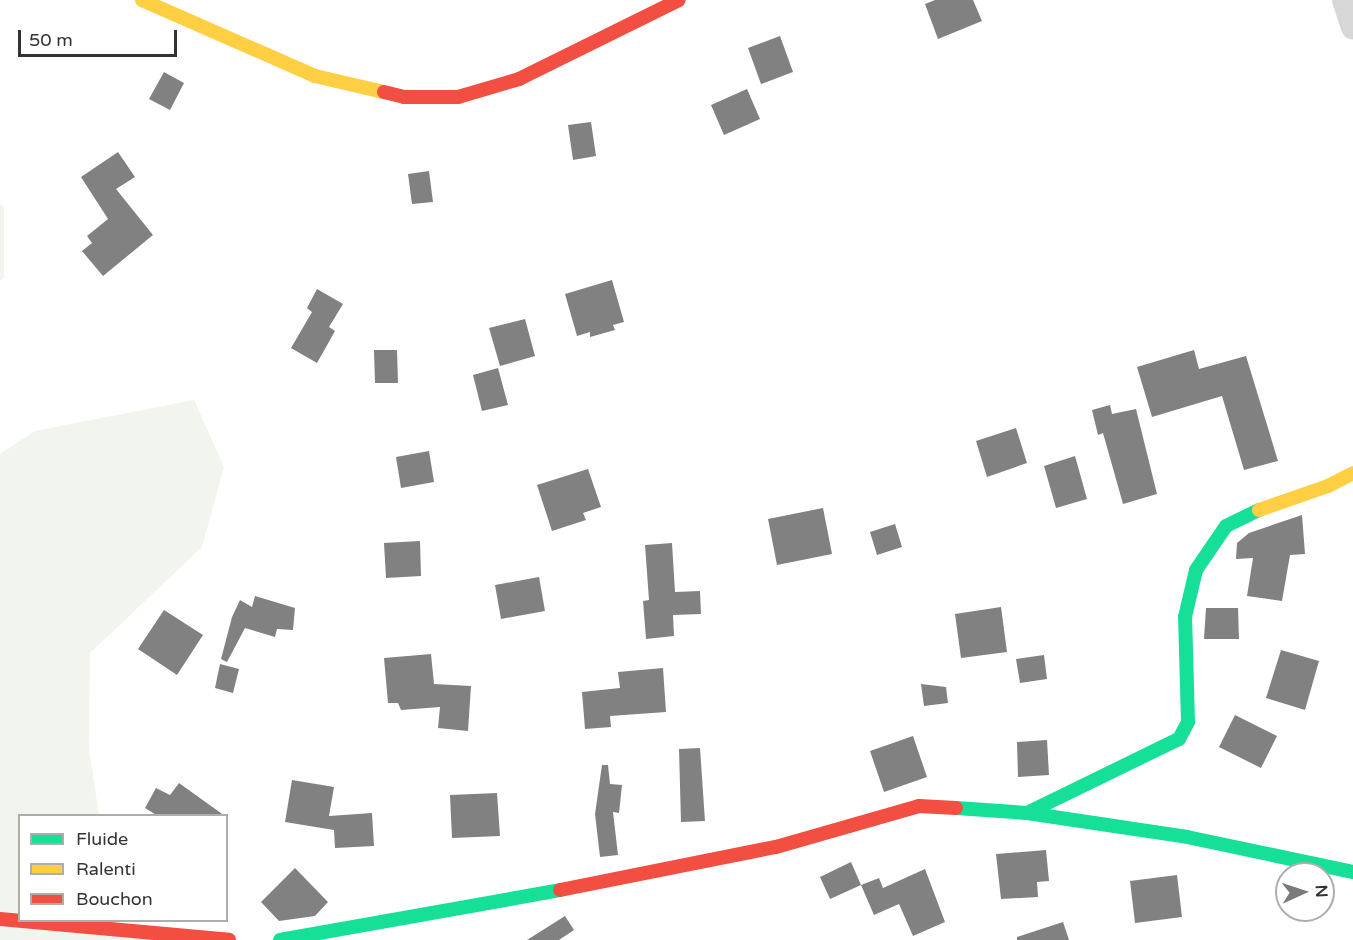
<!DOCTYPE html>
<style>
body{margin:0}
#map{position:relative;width:1353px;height:940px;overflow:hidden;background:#fff;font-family:"Varela Round",sans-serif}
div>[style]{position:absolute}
.green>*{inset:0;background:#f1f5ed}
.building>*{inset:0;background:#818181}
.street>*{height:24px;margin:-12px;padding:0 12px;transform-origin:12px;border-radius:12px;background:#d7d7d7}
.fast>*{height:14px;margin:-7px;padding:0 7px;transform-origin:7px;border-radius:7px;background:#16e098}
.slow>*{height:14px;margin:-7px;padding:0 7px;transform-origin:7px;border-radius:7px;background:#ffcf43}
.jam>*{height:14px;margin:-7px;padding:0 7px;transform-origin:7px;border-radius:7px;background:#f24e42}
span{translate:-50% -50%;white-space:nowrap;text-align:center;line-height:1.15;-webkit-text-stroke:6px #fff;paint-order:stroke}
.legend{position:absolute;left:18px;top:814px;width:210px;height:108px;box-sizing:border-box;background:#fff;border:2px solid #adadad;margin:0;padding:8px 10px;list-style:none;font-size:18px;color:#333}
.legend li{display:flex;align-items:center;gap:12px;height:30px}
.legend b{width:30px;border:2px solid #adadad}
.north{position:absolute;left:1275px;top:862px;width:60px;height:60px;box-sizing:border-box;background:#fff;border:2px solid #adadad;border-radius:50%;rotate:87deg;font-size:16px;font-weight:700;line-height:24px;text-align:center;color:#333}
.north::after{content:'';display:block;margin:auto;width:21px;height:27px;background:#7a7a7a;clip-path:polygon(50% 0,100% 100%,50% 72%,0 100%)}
.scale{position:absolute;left:18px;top:30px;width:159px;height:27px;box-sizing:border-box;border:3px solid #333;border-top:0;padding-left:8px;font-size:18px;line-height:21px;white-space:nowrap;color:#333;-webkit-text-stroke:4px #fff;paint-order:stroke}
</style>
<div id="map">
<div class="green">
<i style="clip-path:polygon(0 204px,4px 206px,4px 278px,0 281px)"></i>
<i style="clip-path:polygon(194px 400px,224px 467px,202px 547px,90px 653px,89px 749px,99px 815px,20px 816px,20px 920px,229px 940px,0 940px,0 454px,35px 431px)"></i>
</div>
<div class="building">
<i style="clip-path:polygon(935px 0,973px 0,982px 21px,938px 39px,925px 4px)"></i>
<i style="clip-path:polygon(780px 36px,793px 72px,761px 84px,748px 48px)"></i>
<i style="clip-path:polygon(164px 72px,184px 83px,170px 110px,149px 99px)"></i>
<i style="clip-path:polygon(747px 89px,760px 119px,724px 135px,711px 105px)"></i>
<i style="clip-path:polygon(591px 122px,596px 156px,573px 160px,568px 125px)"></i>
<i style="clip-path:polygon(118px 152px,135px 177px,116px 189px,153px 235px,103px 276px,82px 251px,92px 243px,87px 236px,108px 219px,81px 177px)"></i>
<i style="clip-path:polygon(429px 171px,433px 202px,412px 204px,408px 174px)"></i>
<i style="clip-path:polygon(612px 280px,624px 322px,613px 325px,615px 330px,590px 337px,590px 332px,577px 336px,565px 294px)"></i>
<i style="clip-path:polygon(317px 289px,343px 304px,329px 327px,335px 331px,317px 363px,291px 348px,312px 312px,307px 308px)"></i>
<i style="clip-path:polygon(525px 319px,535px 356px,500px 366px,489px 328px)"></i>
<i style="clip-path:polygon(374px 350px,397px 350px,398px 383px,375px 383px)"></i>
<i style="clip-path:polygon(1194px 350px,1199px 369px,1246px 356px,1278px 461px,1244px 470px,1222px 396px,1152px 417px,1137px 367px)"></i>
<i style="clip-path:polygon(498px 368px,508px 405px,482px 411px,473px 375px)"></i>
<i style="clip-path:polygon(1110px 405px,1112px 414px,1136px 409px,1157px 494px,1123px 504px,1103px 433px,1098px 435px,1092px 410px)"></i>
<i style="clip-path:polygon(1016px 428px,1027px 463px,987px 477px,976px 441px)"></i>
<i style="clip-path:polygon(429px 451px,434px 482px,401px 488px,396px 457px)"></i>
<i style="clip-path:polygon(1075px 456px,1087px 499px,1056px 508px,1044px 466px)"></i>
<i style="clip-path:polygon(588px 469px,601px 507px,583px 513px,586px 520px,552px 531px,537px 485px)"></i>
<i style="clip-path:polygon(823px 508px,832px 554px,777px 565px,768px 519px)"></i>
<i style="clip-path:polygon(1302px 515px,1305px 554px,1290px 555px,1282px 601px,1247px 596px,1253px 558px,1236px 559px,1237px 543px,1249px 533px)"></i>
<i style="clip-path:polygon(895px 524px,902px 547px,877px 555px,870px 532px)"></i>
<i style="clip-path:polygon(420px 541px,421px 576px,386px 578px,384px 543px)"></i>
<i style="clip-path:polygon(672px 543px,675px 592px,700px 591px,701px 614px,673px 615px,674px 636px,646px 639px,643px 601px,649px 600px,645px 545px)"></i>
<i style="clip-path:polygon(539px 577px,545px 611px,501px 619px,495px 585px)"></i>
<i style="clip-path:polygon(255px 596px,295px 608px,293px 630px,277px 629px,275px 637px,245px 628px,227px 662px,221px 659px,232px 617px,240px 600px,252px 607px)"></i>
<i style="clip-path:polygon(1001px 607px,1007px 652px,961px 658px,955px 614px)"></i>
<i style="clip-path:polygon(1206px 608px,1238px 608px,1239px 639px,1204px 639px)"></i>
<i style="clip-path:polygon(164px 610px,203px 635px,177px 675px,138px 649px)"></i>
<i style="clip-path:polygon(1281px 650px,1319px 661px,1305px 710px,1266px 698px)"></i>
<i style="clip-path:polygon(431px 654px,434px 684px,471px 686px,468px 731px,438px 728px,440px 707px,401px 710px,398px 703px,388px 703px,384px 658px)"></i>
<i style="clip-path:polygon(1044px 655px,1047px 679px,1020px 683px,1016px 659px)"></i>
<i style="clip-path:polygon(220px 664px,239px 669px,233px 693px,215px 688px)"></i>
<i style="clip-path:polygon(663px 668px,666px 712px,610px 716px,611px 727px,585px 729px,582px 692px,620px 688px,618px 672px)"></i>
<i style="clip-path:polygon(921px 684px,946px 687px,948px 703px,924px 706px)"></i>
<i style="clip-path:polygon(1235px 715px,1277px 736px,1261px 768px,1219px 747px)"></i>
<i style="clip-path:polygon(913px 736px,927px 777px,884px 792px,870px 751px)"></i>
<i style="clip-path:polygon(1047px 740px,1049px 775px,1018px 777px,1017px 742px)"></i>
<i style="clip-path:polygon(700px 748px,705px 821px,681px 822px,679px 749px)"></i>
<i style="clip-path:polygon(602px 765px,608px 765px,610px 784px,622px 785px,619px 813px,613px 812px,618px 855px,600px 857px,595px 814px)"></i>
<i style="clip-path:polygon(292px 780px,334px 787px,329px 816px,372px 813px,374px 846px,335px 848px,334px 830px,285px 822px)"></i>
<i style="clip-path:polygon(179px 783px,225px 816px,158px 816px,145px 808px,156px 788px,170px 795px)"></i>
<i style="clip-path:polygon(497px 793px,500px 836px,452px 838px,450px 795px)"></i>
<i style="clip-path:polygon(1046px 850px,1049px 881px,1037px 882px,1038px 897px,1001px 899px,996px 854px)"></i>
<i style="clip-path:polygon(851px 862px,861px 885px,830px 899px,820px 877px)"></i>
<i style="clip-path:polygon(295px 868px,328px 902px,315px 916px,279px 921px,261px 902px)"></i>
<i style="clip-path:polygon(925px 869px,945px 922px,913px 936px,899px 904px,874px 915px,861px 885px,879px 878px,883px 888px)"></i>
<i style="clip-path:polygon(1177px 875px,1182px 917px,1135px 923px,1130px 881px)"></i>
<i style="clip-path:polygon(565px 916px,574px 930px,559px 940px,527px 940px)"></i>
<i style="clip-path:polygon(1063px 922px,1069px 940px,1017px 940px,1017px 937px)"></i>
</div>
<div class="street">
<i style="left:1344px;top:0;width:29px;rotate:72deg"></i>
</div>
<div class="fast">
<i style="left:956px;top:808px;width:71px;rotate:4deg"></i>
<i style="left:1027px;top:813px;width:162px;rotate:8.5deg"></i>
<i style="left:1187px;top:837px;width:170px;rotate:11.9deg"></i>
<i style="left:1027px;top:813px;width:169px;rotate:-26deg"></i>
<i style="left:1179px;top:739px;width:19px;rotate:-62deg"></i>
<i style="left:1188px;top:722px;width:105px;rotate:-91.6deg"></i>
<i style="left:1185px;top:617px;width:48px;rotate:-76.8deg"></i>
<i style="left:1196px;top:570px;width:53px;rotate:-55.7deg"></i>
<i style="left:1226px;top:526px;width:37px;rotate:-26deg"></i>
<i style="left:280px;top:940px;width:284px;rotate:-10.1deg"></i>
</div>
<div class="slow">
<i style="left:142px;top:0;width:189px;rotate:23.7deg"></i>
<i style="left:315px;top:76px;width:71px;rotate:13.1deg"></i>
<i style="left:1259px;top:510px;width:73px;rotate:-19.2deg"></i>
<i style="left:1328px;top:486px;width:28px;rotate:-27deg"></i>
</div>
<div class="jam">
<i style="left:384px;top:92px;width:21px;rotate:14deg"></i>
<i style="left:404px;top:97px;width:54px"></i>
<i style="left:458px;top:97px;width:64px;rotate:-16.4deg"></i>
<i style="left:519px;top:79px;width:178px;rotate:-26.3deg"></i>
<i style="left:560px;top:890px;width:220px;rotate:-11.3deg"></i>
<i style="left:776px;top:847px;width:149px;rotate:-16deg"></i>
<i style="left:919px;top:806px;width:37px;rotate:3deg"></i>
<i style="left:0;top:919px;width:230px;rotate:5.2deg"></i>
</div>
<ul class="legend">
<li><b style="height:8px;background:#16e098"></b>Fluide</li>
<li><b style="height:8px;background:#ffcf43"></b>Ralenti</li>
<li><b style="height:8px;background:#f24e42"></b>Bouchon</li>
</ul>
<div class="north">N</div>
<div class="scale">50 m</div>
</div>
